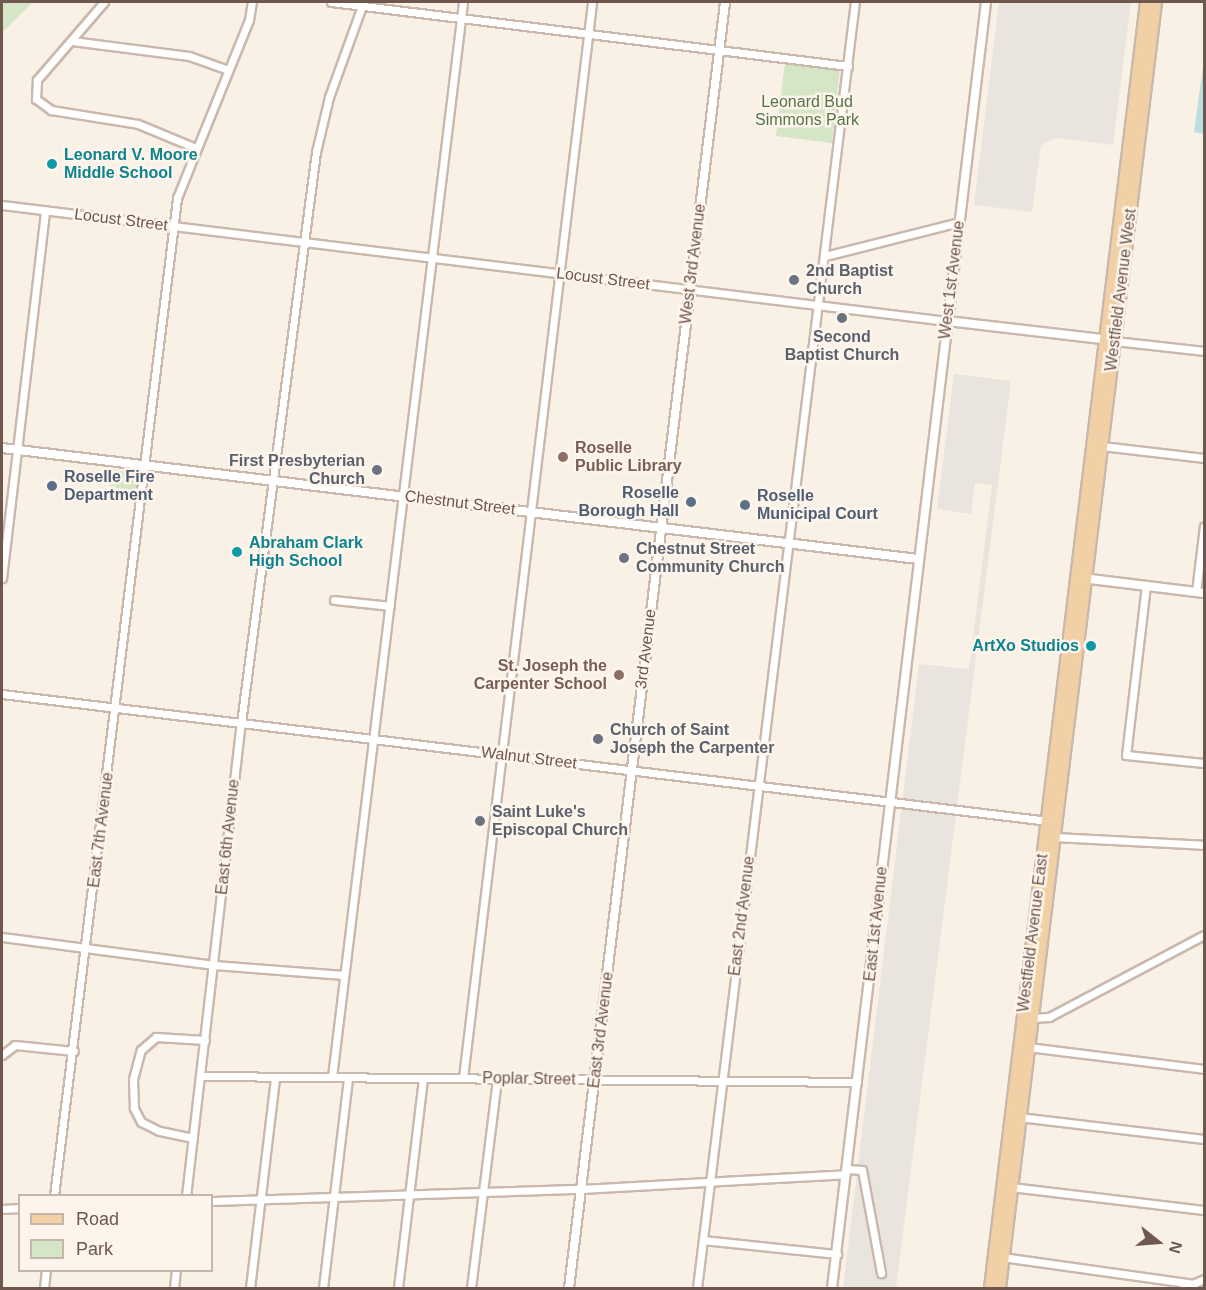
<!DOCTYPE html>
<style>
body{margin:0}
#map{position:relative;width:1206px;height:1290px;overflow:hidden;background:#faf1e6;font-family:Arial,sans-serif}
div>[style]{position:absolute}
.industrial>*{inset:0;background:#eae4df}
.green>*{inset:0;background:#d5e6c6}
.water>*{inset:0;background:#bcdee1}
.roads{filter:drop-shadow(2px 0 #cab8ad) drop-shadow(-2px 0 #cab8ad) drop-shadow(0 2px #cab8ad) drop-shadow(0 -2px #cab8ad)}
.minor>*{height:7px;margin:-3.5px;padding:0 3.5px;transform-origin:3.5px;border-radius:3.5px;background:#fff}
.tertiary>*{height:8px;margin:-4px;padding:0 4px;transform-origin:4px;border-radius:4px;background:#fff}
.primary>*{height:10px;margin:-5px;padding:0 5px;transform-origin:5px;border-radius:5px;background:#f1d0a5}
.dots>*{width:16px;height:16px;translate:-50% -50%;box-sizing:border-box;border:3px solid #fdf5ec;border-radius:50%}
span{translate:-50% -50%;white-space:nowrap;text-align:center;line-height:1.15;-webkit-text-stroke:5px #fdf5ec;paint-order:stroke}
.park-label{font-size:16px;color:#577547}
.culture-label{font-size:16px;color:#0d838f;font-weight:700}
.left{translate:0 -50%;text-align:left}
.right{translate:-100% -50%;text-align:right}
.street-label{font-size:16px;color:#70574e}
.worship-label{font-size:16px;color:#5b616d;font-weight:700}
.education-label{font-size:16px;color:#785e54;font-weight:700}
.service-label{font-size:16px;color:#4e5e75;font-weight:700}
.frame{position:absolute;inset:0;border:3px solid #70574e;pointer-events:none}
.legend{position:absolute;left:18px;top:1194px;width:195px;height:78px;box-sizing:border-box;background:#fdf5ec;border:2px solid #c5b6ad;margin:0;padding:8px 10px;list-style:none;font-size:18px;color:#70574e}
.legend li{display:flex;align-items:center;gap:12px;height:30px}
.legend b{width:30px;border:2px solid #c5b6ad}
.north{position:absolute;left:1128px;top:1212px;width:60px;height:60px;-webkit-text-stroke:4px #fdf5ec;paint-order:stroke;rotate:107deg;font-size:16px;font-weight:700;line-height:24px;text-align:center;color:#70574e}
.north::after{content:'';display:block;margin:auto;width:21px;height:27px;background:#70574e;clip-path:polygon(50% 0,100% 100%,50% 72%,0 100%)}
</style>
<div id="map">
<div class="industrial">
<i style="clip-path:polygon(999px 2px,1131px 2px,1113px 145px,1057px 138px,1041px 145px,1032px 212px,974px 205px)"></i>
<i style="clip-path:polygon(954px 374px,1011px 381px,896px 1288px,843px 1288px,919px 664px,969px 669px,992px 485px,975px 483px,971px 514px,937px 509px)"></i>
</div>
<div class="green">
<i style="clip-path:polygon(2px 2px,33px 2px,2px 33px)"></i>
<i style="clip-path:polygon(785px 63px,840px 70px,832px 143px,776px 136px)"></i>
<i style="clip-path:polygon(112px 470px,138px 473px,134px 502px,108px 499px)"></i>
</div>
<div class="water">
<i style="clip-path:polygon(1204px 59px,1204px 134px,1194px 132px)"></i>
</div>
<div class="roads">
<div class="minor">
<i style="left:104px;top:2px;width:103px;rotate:130.7deg"></i>
<i style="left:37px;top:80px;width:19px;rotate:93deg"></i>
<i style="left:36px;top:99px;width:19px;rotate:36deg"></i>
<i style="left:51px;top:110px;width:88px;rotate:9.1deg"></i>
<i style="left:138px;top:124px;width:63px;rotate:22.5deg"></i>
<i style="left:331px;top:2px;width:521px;rotate:7.06deg"></i>
<i style="left:72px;top:41px;width:118px;rotate:7.3deg"></i>
<i style="left:189px;top:56px;width:41px;rotate:19.7deg"></i>
<i style="left:2px;top:205px;width:952px;rotate:7deg"></i>
<i style="left:825px;top:256px;width:138px;rotate:-14.2deg"></i>
<i style="left:1115px;top:341px;width:90px;rotate:6.4deg"></i>
<i style="left:1102px;top:446px;width:103px;rotate:6.7deg"></i>
<i style="left:2px;top:578px;width:370px;rotate:-83.3deg"></i>
<i style="left:1146px;top:585px;width:171px;rotate:96.7deg"></i>
<i style="left:1126px;top:755px;width:78px;rotate:5.9deg"></i>
<i style="left:1196px;top:592px;width:66px;rotate:-83.1deg"></i>
<i style="left:334px;top:600px;width:56px;rotate:6.1deg"></i>
<i style="left:2px;top:694px;width:1054px;rotate:6.92deg"></i>
<i style="left:1053px;top:837px;width:151px;rotate:3deg"></i>
<i style="left:2px;top:937px;width:214px;rotate:7.5deg"></i>
<i style="left:214px;top:965px;width:130px;rotate:4.4deg"></i>
<i style="left:1030px;top:1018px;width:19px;rotate:-3deg"></i>
<i style="left:1049px;top:1017px;width:175px;rotate:-27.9deg"></i>
<i style="left:1028px;top:1047px;width:177px;rotate:7.1deg"></i>
<i style="left:2px;top:1055px;width:16px;rotate:-38deg"></i>
<i style="left:15px;top:1045px;width:59px;rotate:5.8deg"></i>
<i style="left:200px;top:1076px;width:657px;rotate:0.52deg"></i>
<i style="left:332px;top:1077px;width:1083px;rotate:-83.05deg"></i>
<i style="left:463px;top:1078px;width:1084px;rotate:-83.16deg"></i>
<i style="left:1019px;top:1117px;width:186px;rotate:6.8deg"></i>
<i style="left:193px;top:1138px;width:35px;rotate:-168deg"></i>
<i style="left:159px;top:1131px;width:20px;rotate:-153deg"></i>
<i style="left:141px;top:1122px;width:16px;rotate:-117deg"></i>
<i style="left:134px;top:1108px;width:29px;rotate:-92deg"></i>
<i style="left:133px;top:1079px;width:30px;rotate:-75deg"></i>
<i style="left:141px;top:1050px;width:20px;rotate:-41deg"></i>
<i style="left:156px;top:1037px;width:49px;rotate:3.5deg"></i>
<i style="left:847px;top:1169px;width:15px;rotate:4deg"></i>
<i style="left:862px;top:1170px;width:105px;rotate:79.5deg"></i>
<i style="left:1011px;top:1187px;width:194px;rotate:6.8deg"></i>
<i style="left:54px;top:1196px;width:1006px;rotate:-82.97deg"></i>
<i style="left:177px;top:198px;width:192px;rotate:-68deg"></i>
<i style="left:249px;top:20px;width:18px;rotate:-81deg"></i>
<i style="left:186px;top:1196px;width:476px;rotate:-83.4deg"></i>
<i style="left:241px;top:723px;width:576px;rotate:-82.52deg"></i>
<i style="left:316px;top:152px;width:57px;rotate:-76.7deg"></i>
<i style="left:329px;top:97px;width:97px;rotate:-70.1deg"></i>
<i style="left:212px;top:1201px;width:369px;rotate:-1.9deg"></i>
<i style="left:581px;top:1189px;width:265px;rotate:-3.2deg"></i>
<i style="left:2px;top:1209px;width:18px;rotate:-3deg"></i>
<i style="left:703px;top:1240px;width:135px;rotate:6deg"></i>
<i style="left:1002px;top:1257px;width:194px;rotate:8deg"></i>
<i style="left:44px;top:1288px;width:18px;rotate:-84deg"></i>
<i style="left:174px;top:1288px;width:18px;rotate:-84deg"></i>
<i style="left:250px;top:1288px;width:212px;rotate:-83.2deg"></i>
<i style="left:323px;top:1288px;width:212px;rotate:-83.2deg"></i>
<i style="left:398px;top:1288px;width:211px;rotate:-83.2deg"></i>
<i style="left:471px;top:1288px;width:212px;rotate:-82.9deg"></i>
<i style="left:697px;top:1288px;width:1296px;rotate:-83deg"></i>
<i style="left:1183px;top:1288px;width:23px;rotate:-23deg"></i>
</div>
<div class="tertiary">
<i style="left:947px;top:321px;width:165px;rotate:6.6deg"></i>
<i style="left:2px;top:448px;width:923px;rotate:6.91deg"></i>
<i style="left:1082px;top:578px;width:123px;rotate:7deg"></i>
<i style="left:569px;top:1288px;width:1295px;rotate:-83.08deg"></i>
<i style="left:832px;top:1288px;width:1295px;rotate:-83.17deg"></i>
</div>
<div class="primary">
<i style="left:990px;top:1288px;width:1295px;rotate:-83.08deg"></i>
<i style="left:1000px;top:1288px;width:1295px;rotate:-83.08deg"></i>
</div>
</div>
<div class="dots">
<i style="left:52px;top:164px;background:#0f9aa8"></i>
<i style="left:794px;top:280px;background:#6b7280"></i>
<i style="left:842px;top:318px;background:#6b7280"></i>
<i style="left:563px;top:457px;background:#8d6e63"></i>
<i style="left:377px;top:470px;background:#6b7280"></i>
<i style="left:52px;top:486px;background:#5c6f8a"></i>
<i style="left:691px;top:502px;background:#5c6f8a"></i>
<i style="left:745px;top:505px;background:#5c6f8a"></i>
<i style="left:237px;top:552px;background:#0f9aa8"></i>
<i style="left:624px;top:558px;background:#6b7280"></i>
<i style="left:1091px;top:646px;background:#0f9aa8"></i>
<i style="left:619px;top:675px;background:#8d6e63"></i>
<i style="left:598px;top:739px;background:#6b7280"></i>
<i style="left:480px;top:821px;background:#6b7280"></i>
</div>
<div class="park-label">
<span style="left:807px;top:111px">Leonard Bud<br>Simmons Park</span>
</div>
<div class="culture-label">
<span class="left" style="left:64px;top:164px">Leonard V. Moore<br>Middle School</span>
<span class="left" style="left:249px;top:552px">Abraham Clark<br>High School</span>
<span class="right" style="left:1079px;top:646px">ArtXo Studios</span>
</div>
<div class="street-label">
<span style="left:121px;top:220px;rotate:7deg">Locust Street</span>
<span style="left:693px;top:264px;rotate:-83deg">West 3rd Avenue</span>
<span style="left:603px;top:279px;rotate:7deg">Locust Street</span>
<span style="left:952px;top:280px;rotate:-83deg">West 1st Avenue</span>
<span style="left:1121px;top:290px;rotate:-83deg">Westfield Avenue West</span>
<span style="left:460px;top:503px;rotate:7deg">Chestnut Street</span>
<span style="left:646px;top:649px;rotate:-83deg">3rd Avenue</span>
<span style="left:529px;top:758px;rotate:7deg">Walnut Street</span>
<span style="left:101px;top:830px;rotate:-83deg">East 7th Avenue</span>
<span style="left:228px;top:837px;rotate:-84deg">East 6th Avenue</span>
<span style="left:742px;top:916px;rotate:-83deg">East 2nd Avenue</span>
<span style="left:876px;top:924px;rotate:-84deg">East 1st Avenue</span>
<span style="left:1033px;top:933px;rotate:-83deg">Westfield Avenue East</span>
<span style="left:601px;top:1030px;rotate:-83deg">East 3rd Avenue</span>
<span style="left:529px;top:1079px;rotate:1deg">Poplar Street</span>
</div>
<div class="worship-label">
<span class="left" style="left:806px;top:280px">2nd Baptist<br>Church</span>
<span style="left:842px;top:346px">Second<br>Baptist Church</span>
<span class="right" style="left:365px;top:470px">First Presbyterian<br>Church</span>
<span class="left" style="left:636px;top:558px">Chestnut Street<br>Community Church</span>
<span class="left" style="left:610px;top:739px">Church of Saint<br>Joseph the Carpenter</span>
<span class="left" style="left:492px;top:821px">Saint Luke's<br>Episcopal Church</span>
</div>
<div class="education-label">
<span class="left" style="left:575px;top:457px">Roselle<br>Public Library</span>
<span class="right" style="left:607px;top:675px">St. Joseph the<br>Carpenter School</span>
</div>
<div class="service-label">
<span class="left" style="left:64px;top:486px">Roselle Fire<br>Department</span>
<span class="right" style="left:679px;top:502px">Roselle<br>Borough Hall</span>
<span class="left" style="left:757px;top:505px">Roselle<br>Municipal Court</span>
</div>
<div class="frame"></div>
<ul class="legend">
<li><b style="height:8px;background:#f1d0a5"></b>Road</li>
<li><b style="height:16px;background:#d5e6c6"></b>Park</li>
</ul>
<div class="north">N</div>
</div>
